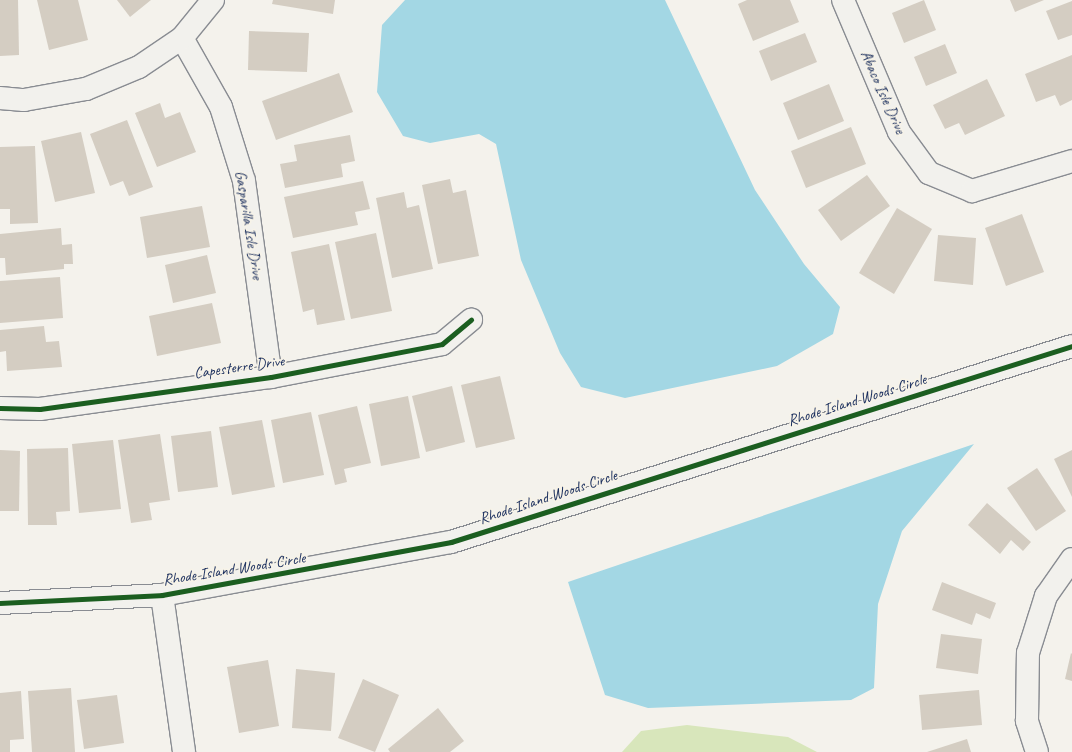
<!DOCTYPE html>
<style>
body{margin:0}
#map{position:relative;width:1072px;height:752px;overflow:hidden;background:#f4f2ec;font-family:Caveat,sans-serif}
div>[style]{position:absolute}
.green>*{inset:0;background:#d8e6bb}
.water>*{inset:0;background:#a3d7e4}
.building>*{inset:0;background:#d4cdc2}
.roads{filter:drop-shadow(1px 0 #898c92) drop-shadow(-1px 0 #898c92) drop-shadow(0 1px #898c92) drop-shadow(0 -1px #898c92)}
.minor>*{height:22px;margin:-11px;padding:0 11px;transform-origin:11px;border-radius:11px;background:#f2f1ed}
.cycleway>*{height:5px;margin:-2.5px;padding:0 2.5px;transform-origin:2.5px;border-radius:2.5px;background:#1b5e20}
span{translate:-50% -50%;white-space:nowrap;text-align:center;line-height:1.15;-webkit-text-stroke:3.5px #f7f3e8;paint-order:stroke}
.street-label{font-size:16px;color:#1b2f5e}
</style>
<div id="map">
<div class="green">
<i style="clip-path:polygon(687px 725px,788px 737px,817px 752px,622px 752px,641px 731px)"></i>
</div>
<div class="water">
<i style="clip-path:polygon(405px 0,665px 0,755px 190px,804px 264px,840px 307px,833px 334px,777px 366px,625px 398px,581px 387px,560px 353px,521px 260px,496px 144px,479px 134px,430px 143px,403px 136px,377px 92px,382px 25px)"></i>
<i style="clip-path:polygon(974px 444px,902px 531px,878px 604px,874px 688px,851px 700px,648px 708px,605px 695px,568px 582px)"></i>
</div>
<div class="building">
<i style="clip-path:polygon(0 0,18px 0,19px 55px,0 56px)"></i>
<i style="clip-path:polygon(37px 0,78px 0,88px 40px,49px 50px)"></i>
<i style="clip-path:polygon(117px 0,151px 0,130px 17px)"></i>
<i style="clip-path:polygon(273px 0,335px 0,333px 14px,272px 4px)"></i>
<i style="clip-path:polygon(747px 0,790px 0,799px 22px,753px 41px,738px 4px)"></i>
<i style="clip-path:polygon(924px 0,936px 30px,904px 43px,892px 13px)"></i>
<i style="clip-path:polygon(1010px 0,1044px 0,1015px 12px)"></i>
<i style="clip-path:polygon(1072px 1px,1072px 35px,1058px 40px,1046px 11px)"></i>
<i style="clip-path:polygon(249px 31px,309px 33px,307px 72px,248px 70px)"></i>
<i style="clip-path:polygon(805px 33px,817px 62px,771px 81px,759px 51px)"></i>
<i style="clip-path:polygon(945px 44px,957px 73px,926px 86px,914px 57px)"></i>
<i style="clip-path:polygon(1072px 55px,1072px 100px,1060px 106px,1055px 95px,1036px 102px,1025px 74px)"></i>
<i style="clip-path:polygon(339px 73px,353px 112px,276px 140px,262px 101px)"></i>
<i style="clip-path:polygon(987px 79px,1005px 116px,965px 135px,959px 123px,945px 129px,933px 105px)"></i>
<i style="clip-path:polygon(829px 84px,844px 121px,798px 140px,783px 103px)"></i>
<i style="clip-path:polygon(160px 103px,165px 118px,180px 112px,196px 152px,157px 167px,135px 113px)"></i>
<i style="clip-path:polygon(127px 120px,153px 187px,129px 196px,123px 181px,110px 186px,90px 134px)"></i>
<i style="clip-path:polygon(851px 127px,866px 164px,806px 188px,791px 151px)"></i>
<i style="clip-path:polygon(81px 132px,95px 193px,55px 202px,41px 141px)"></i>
<i style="clip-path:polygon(350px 135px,355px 161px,341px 164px,343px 177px,285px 188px,280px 164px,297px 161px,294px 145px)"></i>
<i style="clip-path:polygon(35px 146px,38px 223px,10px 224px,10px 209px,0 209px,0 147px)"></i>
<i style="clip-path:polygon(867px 175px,890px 206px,841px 241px,818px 210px)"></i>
<i style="clip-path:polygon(450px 179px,453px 193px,466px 190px,479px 256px,438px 264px,422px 185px)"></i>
<i style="clip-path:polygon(363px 181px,370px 209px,355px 212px,358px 225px,293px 238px,284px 197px)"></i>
<i style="clip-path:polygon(404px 192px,407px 208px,419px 205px,433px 269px,392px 278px,376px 198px)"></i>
<i style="clip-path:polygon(202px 206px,210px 247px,147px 258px,140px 217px)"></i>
<i style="clip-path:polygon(897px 208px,932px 229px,894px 294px,859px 273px)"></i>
<i style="clip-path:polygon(1022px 214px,1044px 272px,1006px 286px,985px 228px)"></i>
<i style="clip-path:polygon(61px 228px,62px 245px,72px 244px,73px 264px,64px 264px,64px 269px,6px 275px,5px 258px,0 258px,0 234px)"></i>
<i style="clip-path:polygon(376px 233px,392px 311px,351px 319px,335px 242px)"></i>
<i style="clip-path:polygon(938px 235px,976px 238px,973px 285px,934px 281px)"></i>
<i style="clip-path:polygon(329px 244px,345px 320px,317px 325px,314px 309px,303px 312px,291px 252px)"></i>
<i style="clip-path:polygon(207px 255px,216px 293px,173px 303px,165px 265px)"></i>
<i style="clip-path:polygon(60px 277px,63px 318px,0 323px,0 281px)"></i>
<i style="clip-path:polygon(212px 303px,221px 343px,157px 356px,149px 316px)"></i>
<i style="clip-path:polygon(44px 326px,46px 342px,59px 341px,62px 367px,7px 371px,6px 351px,0 352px,0 330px)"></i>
<i style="clip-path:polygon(500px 376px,515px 439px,476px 448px,461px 385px)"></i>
<i style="clip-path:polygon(452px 386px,465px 442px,426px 452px,412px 396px)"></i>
<i style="clip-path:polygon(408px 396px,420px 458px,381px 466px,369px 404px)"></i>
<i style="clip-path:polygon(357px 406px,371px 463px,344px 469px,347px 482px,335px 485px,318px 415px)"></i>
<i style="clip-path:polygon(311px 412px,324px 475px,283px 483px,271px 420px)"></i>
<i style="clip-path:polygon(262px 420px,275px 487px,232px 495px,219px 427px)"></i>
<i style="clip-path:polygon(211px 431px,218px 487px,178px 492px,171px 436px)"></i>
<i style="clip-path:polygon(160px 434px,170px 500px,149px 503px,152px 520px,131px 523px,118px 440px)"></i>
<i style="clip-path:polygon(113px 440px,121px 509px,79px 513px,72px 444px)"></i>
<i style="clip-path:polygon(68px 448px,70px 511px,56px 512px,57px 525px,28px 525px,27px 449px)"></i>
<i style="clip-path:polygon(0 450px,20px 451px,19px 511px,0 511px)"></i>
<i style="clip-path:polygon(1072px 450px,1072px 497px,1054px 459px)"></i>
<i style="clip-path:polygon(1037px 468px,1066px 511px,1036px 531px,1007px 488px)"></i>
<i style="clip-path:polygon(987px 503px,1031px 542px,1023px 551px,1011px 540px,1000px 554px,968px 525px)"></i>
<i style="clip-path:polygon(942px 582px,996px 603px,990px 619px,976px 613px,972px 625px,932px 610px)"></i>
<i style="clip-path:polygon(941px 634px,982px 639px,978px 674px,936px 668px)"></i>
<i style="clip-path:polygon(1071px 653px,1072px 654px,1072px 681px,1065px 679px)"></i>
<i style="clip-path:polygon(268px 660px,279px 726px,239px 733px,227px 667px)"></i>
<i style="clip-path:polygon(296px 669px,335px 673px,331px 731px,292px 728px)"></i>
<i style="clip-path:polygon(363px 679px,399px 695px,375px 752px,338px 738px)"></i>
<i style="clip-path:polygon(71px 688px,75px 752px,32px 752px,28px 691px)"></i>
<i style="clip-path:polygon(979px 690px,982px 725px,922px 730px,919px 695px)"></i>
<i style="clip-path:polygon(21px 691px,24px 739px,10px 740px,10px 752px,0 752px,0 693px)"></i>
<i style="clip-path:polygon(117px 695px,124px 743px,84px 749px,77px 700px)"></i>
<i style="clip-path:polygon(438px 708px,464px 741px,450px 752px,390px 752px,388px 749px)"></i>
<i style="clip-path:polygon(967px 739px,971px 752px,927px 752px)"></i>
</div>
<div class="roads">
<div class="minor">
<i style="left:843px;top:0;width:143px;rotate:67deg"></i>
<i style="left:899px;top:132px;width:51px;rotate:53.8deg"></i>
<i style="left:929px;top:173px;width:47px;rotate:22.7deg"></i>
<i style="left:972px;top:191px;width:104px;rotate:-16.7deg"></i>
<i style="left:182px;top:38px;width:79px;rotate:60.5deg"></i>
<i style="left:221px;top:107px;width:77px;rotate:72.7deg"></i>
<i style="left:244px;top:181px;width:198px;rotate:82.2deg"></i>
<i style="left:0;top:98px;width:24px;rotate:5deg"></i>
<i style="left:24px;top:100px;width:63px;rotate:-10.1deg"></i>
<i style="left:86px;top:89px;width:57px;rotate:-22.5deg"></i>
<i style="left:139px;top:67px;width:52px;rotate:-34deg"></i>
<i style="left:182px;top:38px;width:49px;rotate:-50.8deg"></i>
<i style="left:0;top:408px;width:40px;rotate:1.4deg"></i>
<i style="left:40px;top:409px;width:233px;rotate:-7.9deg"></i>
<i style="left:271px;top:377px;width:174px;rotate:-10.9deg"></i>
<i style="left:442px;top:344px;width:38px;rotate:-40deg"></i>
<i style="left:162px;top:595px;width:159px;rotate:82deg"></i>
<i style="left:0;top:603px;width:162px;rotate:-2.8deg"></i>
<i style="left:162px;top:595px;width:294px;rotate:-10.4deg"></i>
<i style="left:451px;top:542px;width:651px;rotate:-17.52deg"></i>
<i style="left:1037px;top:752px;width:33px;rotate:-108deg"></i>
<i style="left:1027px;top:721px;width:68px;rotate:-89.2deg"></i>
<i style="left:1028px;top:653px;width:60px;rotate:-72.5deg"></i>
<i style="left:1046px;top:596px;width:45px;rotate:-54.9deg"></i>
</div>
</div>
<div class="cycleway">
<i style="left:0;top:408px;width:40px;rotate:1.4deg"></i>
<i style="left:40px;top:409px;width:233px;rotate:-7.9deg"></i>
<i style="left:271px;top:377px;width:174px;rotate:-10.9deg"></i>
<i style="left:442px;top:344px;width:38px;rotate:-40deg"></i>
<i style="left:0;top:603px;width:162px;rotate:-2.8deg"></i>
<i style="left:162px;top:595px;width:294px;rotate:-10.4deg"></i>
<i style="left:451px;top:542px;width:651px;rotate:-17.52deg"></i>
</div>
<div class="street-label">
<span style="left:883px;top:92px;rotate:66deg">Abaco Isle Drive</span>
<span style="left:249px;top:225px;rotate:81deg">Gasparilla Isle Drive</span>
<span style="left:239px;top:367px;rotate:-8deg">Capesterre Drive</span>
<span style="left:857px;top:400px;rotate:-17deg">Rhode Island Woods Circle</span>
<span style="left:548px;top:497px;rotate:-18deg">Rhode Island Woods Circle</span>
<span style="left:234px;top:569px;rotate:-9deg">Rhode Island Woods Circle</span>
</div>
</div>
